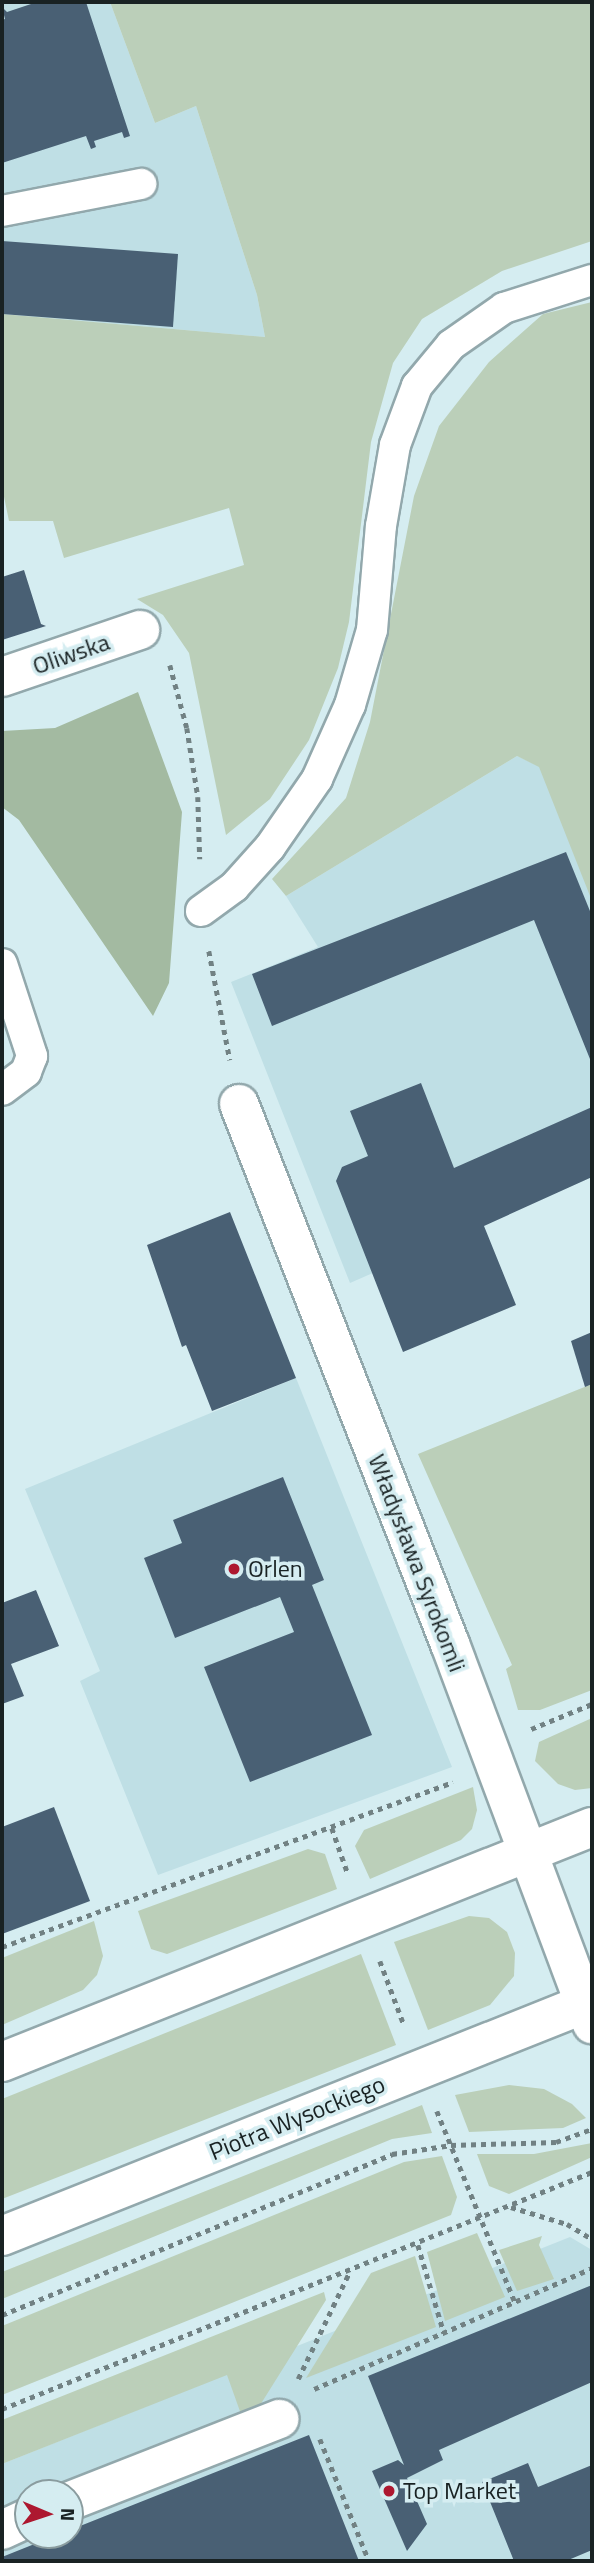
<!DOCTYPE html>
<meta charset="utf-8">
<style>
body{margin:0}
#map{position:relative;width:594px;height:2563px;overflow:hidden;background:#d5edf1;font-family:"Titillium Web",sans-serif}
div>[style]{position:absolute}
.built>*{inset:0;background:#bfdfe5}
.green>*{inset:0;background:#bbcfb9}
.forest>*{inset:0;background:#a3baa1}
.building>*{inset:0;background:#496074}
.path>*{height:4.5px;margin-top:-2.25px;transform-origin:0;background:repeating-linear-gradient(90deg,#718183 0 5px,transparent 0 10px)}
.roads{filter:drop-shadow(2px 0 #92a8ac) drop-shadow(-2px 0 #92a8ac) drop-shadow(0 2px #92a8ac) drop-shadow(0 -2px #92a8ac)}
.service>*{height:30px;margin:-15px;padding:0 15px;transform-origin:15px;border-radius:15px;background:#fff}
.minor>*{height:38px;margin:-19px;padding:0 19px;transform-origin:19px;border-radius:19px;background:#fff}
.secondary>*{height:38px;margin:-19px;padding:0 19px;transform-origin:19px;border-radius:19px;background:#fff}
.dots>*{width:19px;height:19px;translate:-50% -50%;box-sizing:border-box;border:4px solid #d5edf1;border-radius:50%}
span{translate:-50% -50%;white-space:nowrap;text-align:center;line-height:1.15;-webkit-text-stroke:7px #d5edf1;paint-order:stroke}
.street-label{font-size:24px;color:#192223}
.poi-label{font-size:24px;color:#192223}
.left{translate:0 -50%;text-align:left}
.frame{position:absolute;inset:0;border:4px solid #192223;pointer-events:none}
.north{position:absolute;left:14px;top:2479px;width:70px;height:70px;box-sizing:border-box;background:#d5edf1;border:2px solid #8a9c9f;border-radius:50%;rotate:92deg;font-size:19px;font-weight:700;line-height:28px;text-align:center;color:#192223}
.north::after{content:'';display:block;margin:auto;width:24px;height:32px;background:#ad1830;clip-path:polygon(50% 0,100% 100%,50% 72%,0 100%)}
</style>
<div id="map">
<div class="built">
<i style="clip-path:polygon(2px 2px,110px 2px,155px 123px,196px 106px,257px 295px,265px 337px,2px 314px)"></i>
<i style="clip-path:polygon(592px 727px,592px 1177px,350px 1283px,231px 982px,318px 947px,286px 896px,517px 756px,539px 766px)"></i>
<i style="clip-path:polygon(296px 1378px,452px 1767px,158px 1875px,80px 1681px,100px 1671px,25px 1489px)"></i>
<i style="clip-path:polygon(evenodd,570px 2237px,592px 2250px,592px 2561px,2px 2561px,2px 2464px,570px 2237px,28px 2493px,70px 2493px,70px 2535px,28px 2535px,28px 2493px)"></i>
</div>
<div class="green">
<i style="clip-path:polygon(110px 2px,592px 2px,592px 241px,502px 271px,422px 319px,393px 363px,371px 442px,349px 622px,338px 668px,309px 740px,270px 799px,226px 835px,189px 653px,163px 615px,137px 599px,244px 565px,229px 508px,64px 558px,53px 521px,9px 521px,2px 487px,2px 314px,265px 337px,257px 295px,196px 106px,155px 123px)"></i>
<i style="clip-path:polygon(592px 302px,592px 901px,539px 767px,517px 756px,286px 896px,272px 879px,346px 798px,370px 722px,414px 496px,439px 426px,489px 362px,543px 314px)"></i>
<i style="clip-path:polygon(592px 1384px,592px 1690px,540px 1710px,518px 1710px,506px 1669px,512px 1665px,418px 1454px)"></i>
<i style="clip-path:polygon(592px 1718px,592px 1788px,575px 1790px,558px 1784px,535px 1761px,539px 1742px)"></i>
<i style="clip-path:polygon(473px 1787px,477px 1810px,472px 1829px,461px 1840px,370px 1879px,355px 1846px,364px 1830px)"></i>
<i style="clip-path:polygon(308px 1849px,325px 1854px,337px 1889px,167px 1954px,151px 1949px,138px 1911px)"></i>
<i style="clip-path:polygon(469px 1916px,489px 1918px,507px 1932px,515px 1953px,514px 1976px,490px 2005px,428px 2030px,394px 1942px)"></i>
<i style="clip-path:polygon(94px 1921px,103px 1956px,97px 1975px,83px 1990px,2px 2025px,2px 1958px)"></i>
<i style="clip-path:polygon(361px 1954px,396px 2045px,2px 2199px,2px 2099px)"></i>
<i style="clip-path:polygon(509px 2085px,544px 2089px,572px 2104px,586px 2118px,563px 2128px,469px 2132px,455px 2095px)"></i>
<i style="clip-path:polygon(422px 2105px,432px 2133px,392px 2139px,2px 2299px,2px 2272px)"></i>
<i style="clip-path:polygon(592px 2143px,592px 2157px,509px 2194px,489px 2186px,477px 2154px,534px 2154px)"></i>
<i style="clip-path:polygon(442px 2156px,457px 2197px,451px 2215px,2px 2395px,2px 2326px,404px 2162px)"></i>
<i style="clip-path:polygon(477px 2233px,505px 2297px,445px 2321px,427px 2252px)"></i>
<i style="clip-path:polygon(542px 2236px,539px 2245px,554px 2279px,517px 2291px,499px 2250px)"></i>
<i style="clip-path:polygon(415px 2256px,436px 2327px,306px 2378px,371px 2273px)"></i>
<i style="clip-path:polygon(324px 2292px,326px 2300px,257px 2410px,242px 2417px,227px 2375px,2px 2464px,2px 2420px)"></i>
</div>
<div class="forest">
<i style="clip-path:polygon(138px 692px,182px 812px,169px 983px,153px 1016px,19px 820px,2px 807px,2px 731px,55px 728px)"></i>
</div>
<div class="building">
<i style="clip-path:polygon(37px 2px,86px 2px,130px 136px,124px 138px,122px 132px,94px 141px,96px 147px,91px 149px,86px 136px,2px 163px,2px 20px,5px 19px,2px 7px,7px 12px)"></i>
<i style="clip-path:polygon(2px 241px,178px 254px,173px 327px,2px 314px)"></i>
<i style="clip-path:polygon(24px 570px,41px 624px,46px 626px,2px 640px,2px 577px)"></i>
<i style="clip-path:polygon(566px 852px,592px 916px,592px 1064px,534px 920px,272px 1026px,252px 974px)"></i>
<i style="clip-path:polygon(421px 1083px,454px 1168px,592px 1107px,592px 1177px,484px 1226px,516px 1305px,403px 1352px,336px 1181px,342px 1167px,368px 1156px,350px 1111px)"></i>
<i style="clip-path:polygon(230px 1212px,296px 1378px,212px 1411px,186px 1345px,182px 1347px,147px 1245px)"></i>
<i style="clip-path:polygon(592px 1332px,592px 1384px,585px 1387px,571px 1341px)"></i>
<i style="clip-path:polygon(283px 1477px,324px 1580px,312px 1585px,372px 1735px,250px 1782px,204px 1667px,294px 1632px,280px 1597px,175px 1638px,144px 1558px,182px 1543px,173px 1520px)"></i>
<i style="clip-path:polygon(36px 1590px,59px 1646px,11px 1664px,24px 1696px,2px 1704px,2px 1603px)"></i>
<i style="clip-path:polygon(54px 1807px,90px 1901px,2px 1934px,2px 1827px)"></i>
<i style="clip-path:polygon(592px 2285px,592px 2382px,439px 2450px,443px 2460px,407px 2478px,427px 2524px,407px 2551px,372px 2471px,398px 2460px,404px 2465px,368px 2376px)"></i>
<i style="clip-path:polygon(309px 2435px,359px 2561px,4px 2561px,2px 2557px,57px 2535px,70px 2535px,70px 2530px)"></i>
<i style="clip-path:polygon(528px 2463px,538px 2487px,592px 2465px,592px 2550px,566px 2561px,514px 2561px,482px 2482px)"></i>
</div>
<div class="path">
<i style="left:170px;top:665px;width:65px;rotate:74.9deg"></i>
<i style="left:187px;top:728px;width:70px;rotate:80.9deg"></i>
<i style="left:198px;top:797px;width:62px;rotate:88.2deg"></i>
<i style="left:209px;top:951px;width:111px;rotate:79.1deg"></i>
<i style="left:531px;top:1729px;width:66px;rotate:-22.3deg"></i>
<i style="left:332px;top:1828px;width:49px;rotate:70.8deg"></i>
<i style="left:2px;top:1947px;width:480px;rotate:-20.1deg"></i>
<i style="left:380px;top:1961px;width:68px;rotate:69.4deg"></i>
<i style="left:437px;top:2111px;width:206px;rotate:67.8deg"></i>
<i style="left:511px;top:2207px;width:59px;rotate:16.9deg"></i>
<i style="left:567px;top:2224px;width:29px;rotate:31deg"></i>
<i style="left:418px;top:2245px;width:92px;rotate:73.5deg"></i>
<i style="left:2px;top:2315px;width:422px;rotate:-22.4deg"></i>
<i style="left:392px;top:2154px;width:60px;rotate:-8.7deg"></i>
<i style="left:451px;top:2145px;width:105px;rotate:-1.6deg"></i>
<i style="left:556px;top:2142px;width:38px;rotate:-20deg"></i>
<i style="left:298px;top:2379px;width:118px;rotate:-64.3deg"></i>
<i style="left:314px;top:2389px;width:303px;rotate:-23.5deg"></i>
<i style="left:2px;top:2409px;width:636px;rotate:-21.89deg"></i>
<i style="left:320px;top:2439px;width:131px;rotate:68.1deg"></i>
</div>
<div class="roads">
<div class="service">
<i style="left:2px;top:211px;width:142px;rotate:-11deg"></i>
<i style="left:201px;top:911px;width:41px;rotate:-36deg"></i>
<i style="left:234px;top:887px;width:54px;rotate:-48deg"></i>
<i style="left:270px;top:847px;width:83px;rotate:-55.3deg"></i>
<i style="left:317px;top:779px;width:81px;rotate:-66deg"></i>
<i style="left:350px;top:705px;width:78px;rotate:-73.7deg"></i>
<i style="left:372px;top:630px;width:104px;rotate:-85.1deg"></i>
<i style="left:381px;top:526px;width:82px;rotate:-80.2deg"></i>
<i style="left:395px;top:445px;width:63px;rotate:-69.6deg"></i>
<i style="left:417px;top:386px;width:53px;rotate:-50.3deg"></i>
<i style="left:451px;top:345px;width:65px;rotate:-34.9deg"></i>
<i style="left:504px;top:308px;width:92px;rotate:-17.7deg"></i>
<i style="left:2px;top:964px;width:97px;rotate:71.9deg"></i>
<i style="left:32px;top:1056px;width:17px;rotate:111deg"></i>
<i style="left:26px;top:1072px;width:30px;rotate:143deg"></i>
</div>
<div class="minor">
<i style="left:2px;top:677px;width:146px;rotate:-18.8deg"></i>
<i style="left:239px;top:1104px;width:580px;rotate:68.66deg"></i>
<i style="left:450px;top:1644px;width:406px;rotate:69.5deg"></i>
<i style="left:70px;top:2501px;width:225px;rotate:-21.4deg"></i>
<i style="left:2px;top:2530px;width:29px;rotate:-25deg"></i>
</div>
<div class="secondary">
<i style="left:2px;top:2062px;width:635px;rotate:-21.72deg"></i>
<i style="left:2px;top:2236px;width:635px;rotate:-21.72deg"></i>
</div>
</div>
<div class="dots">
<i style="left:234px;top:1569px;background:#ad1830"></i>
<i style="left:389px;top:2491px;background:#ad1830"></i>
</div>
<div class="street-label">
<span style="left:71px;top:654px;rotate:-19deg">Oliwska</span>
<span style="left:417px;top:1563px;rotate:69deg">Władysława Syrokomli</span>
<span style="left:297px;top:2118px;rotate:-22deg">Piotra Wysockiego</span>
</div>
<div class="poi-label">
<span class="left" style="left:248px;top:1569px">Orlen</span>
<span class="left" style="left:403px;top:2491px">Top Market</span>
</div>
<div class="frame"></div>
<div class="north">N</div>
</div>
